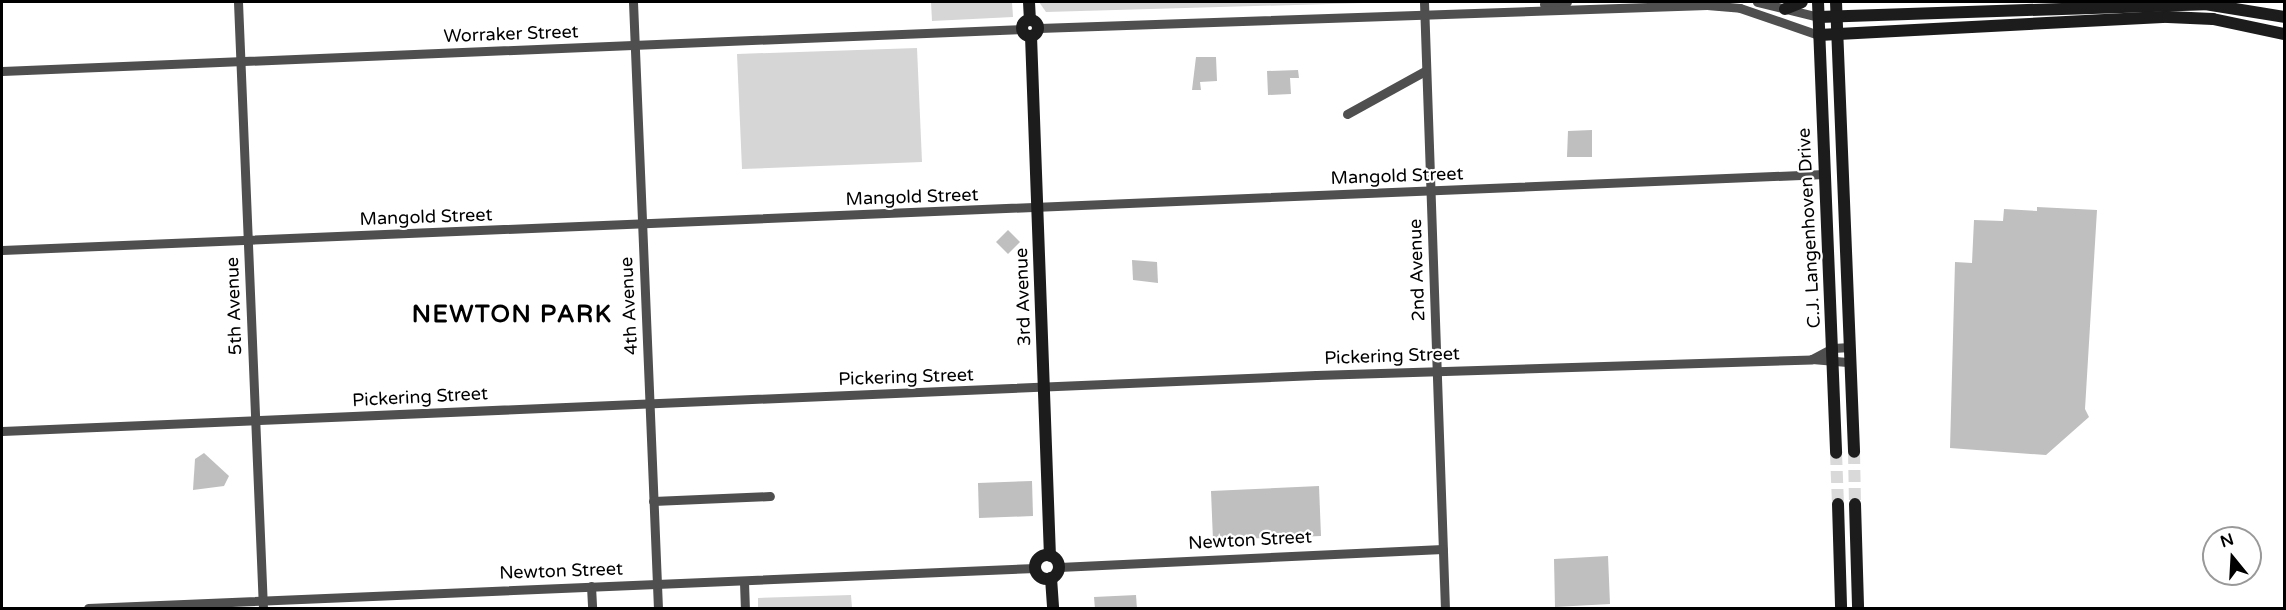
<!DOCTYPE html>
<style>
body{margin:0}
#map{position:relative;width:2286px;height:610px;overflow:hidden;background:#fff;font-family:"Varela Round",sans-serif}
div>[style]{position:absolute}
.green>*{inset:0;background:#d6d6d6}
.building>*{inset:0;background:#bfbfbf}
.secondary-tunnel>*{height:12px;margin-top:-6px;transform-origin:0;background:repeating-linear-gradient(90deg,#d9d9d9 0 12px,transparent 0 18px)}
.street>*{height:9px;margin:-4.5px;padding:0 4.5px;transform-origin:4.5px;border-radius:4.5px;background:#4f4f4f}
.secondary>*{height:12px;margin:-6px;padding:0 6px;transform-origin:6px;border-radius:6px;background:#1c1c1c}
.secondary>.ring{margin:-6px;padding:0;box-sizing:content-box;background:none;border:12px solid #1c1c1c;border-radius:50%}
span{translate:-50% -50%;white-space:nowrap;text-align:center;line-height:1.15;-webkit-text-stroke:4.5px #fff;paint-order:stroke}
.street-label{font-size:18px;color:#000}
.district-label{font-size:24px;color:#000;font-weight:700;letter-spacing:1.5px}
.frame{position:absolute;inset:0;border:3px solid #000;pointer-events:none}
.north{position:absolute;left:2202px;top:526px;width:60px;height:60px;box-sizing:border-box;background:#fff;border:2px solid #999;border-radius:50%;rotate:342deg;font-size:16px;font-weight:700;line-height:24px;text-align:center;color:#000}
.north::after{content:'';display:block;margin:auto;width:21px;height:27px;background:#000;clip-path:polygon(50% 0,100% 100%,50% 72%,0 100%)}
</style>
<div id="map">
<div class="green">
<i style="clip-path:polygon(931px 2px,1012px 2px,1013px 17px,932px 21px)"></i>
<i style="clip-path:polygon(1039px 2px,1398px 2px,1046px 12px)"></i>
<i style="clip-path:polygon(917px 48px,922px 162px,742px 169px,737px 54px)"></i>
<i style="clip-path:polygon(851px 595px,852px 608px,758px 608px,758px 598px)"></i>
</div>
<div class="building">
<i style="clip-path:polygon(1196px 57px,1216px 57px,1217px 81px,1200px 82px,1201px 90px,1192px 90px)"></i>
<i style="clip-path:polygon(1298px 70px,1299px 78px,1290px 78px,1291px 94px,1268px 95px,1267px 71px)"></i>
<i style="clip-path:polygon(1592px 130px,1592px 157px,1567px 157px,1568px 131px)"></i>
<i style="clip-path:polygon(2037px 207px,2097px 210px,2085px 409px,2089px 417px,2046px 455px,1950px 448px,1955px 262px,1972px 263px,1974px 220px,2003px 221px,2004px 209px,2037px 211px)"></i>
<i style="clip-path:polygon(1008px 230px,1020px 242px,1008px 254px,996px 242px)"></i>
<i style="clip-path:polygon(1132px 260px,1157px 262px,1158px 283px,1133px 280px)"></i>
<i style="clip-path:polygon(204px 453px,229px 476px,224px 486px,193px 490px,195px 459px)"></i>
<i style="clip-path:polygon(1032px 481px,1033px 516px,979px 518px,978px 483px)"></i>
<i style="clip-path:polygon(1319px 486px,1321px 536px,1213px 540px,1211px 491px)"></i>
<i style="clip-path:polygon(1608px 556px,1610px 604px,1555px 607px,1554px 559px)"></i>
<i style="clip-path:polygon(1136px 595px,1137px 609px,1095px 609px,1094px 597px)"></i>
</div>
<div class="secondary-tunnel">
<i style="left:1854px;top:452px;width:52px;rotate:88.9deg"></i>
<i style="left:1836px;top:453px;width:51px;rotate:87.8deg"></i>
</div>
<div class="street">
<i style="left:238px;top:2px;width:607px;rotate:87.64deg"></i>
<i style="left:633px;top:2px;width:607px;rotate:87.64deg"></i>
<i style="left:1424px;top:2px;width:606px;rotate:88.02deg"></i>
<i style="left:1757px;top:2px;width:64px;rotate:13.6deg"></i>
<i style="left:1544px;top:4px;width:23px;rotate:-5deg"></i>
<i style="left:1039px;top:28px;width:668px;rotate:-1.97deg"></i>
<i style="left:1707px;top:5px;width:33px;rotate:5deg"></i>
<i style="left:1740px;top:8px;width:83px;rotate:18.9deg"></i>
<i style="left:2px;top:71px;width:1021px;rotate:-2.36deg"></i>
<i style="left:1347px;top:114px;width:89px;rotate:-28.9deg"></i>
<i style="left:2px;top:250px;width:1824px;rotate:-2.39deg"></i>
<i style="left:1812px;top:359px;width:24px;rotate:-28deg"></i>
<i style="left:1833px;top:348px;width:17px;rotate:-3deg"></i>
<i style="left:2px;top:431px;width:1315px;rotate:-2.44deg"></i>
<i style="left:1316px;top:375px;width:496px;rotate:-1.8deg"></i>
<i style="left:1812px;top:359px;width:38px;rotate:5deg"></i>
<i style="left:653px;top:501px;width:117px;rotate:-2.4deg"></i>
<i style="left:1059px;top:567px;width:384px;rotate:-2.7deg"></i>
<i style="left:744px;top:582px;width:26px;rotate:88deg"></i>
<i style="left:591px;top:586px;width:22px;rotate:87deg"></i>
<i style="left:88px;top:608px;width:948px;rotate:-2.42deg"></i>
</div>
<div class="secondary">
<i style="left:1029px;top:2px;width:18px;rotate:87deg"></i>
<i style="left:1818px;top:2px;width:451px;rotate:87.7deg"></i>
<i style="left:1836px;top:2px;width:450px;rotate:87.7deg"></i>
<i style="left:1785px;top:9px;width:18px;rotate:-22deg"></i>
<i style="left:1819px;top:17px;width:386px;rotate:-1.9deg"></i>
<i style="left:2205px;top:4px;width:80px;rotate:9.3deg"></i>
<i class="ring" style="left:1022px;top:20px;width:4px;height:4px"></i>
<i style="left:1819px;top:35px;width:349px;rotate:-3deg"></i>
<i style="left:2168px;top:17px;width:45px;rotate:2.5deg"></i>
<i style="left:2213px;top:19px;width:73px;rotate:11.9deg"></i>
<i style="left:1031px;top:36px;width:520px;rotate:87.91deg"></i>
<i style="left:1838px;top:504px;width:104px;rotate:88.3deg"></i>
<i style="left:1855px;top:504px;width:104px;rotate:88.3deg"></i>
<i class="ring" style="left:1035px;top:555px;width:12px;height:12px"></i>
<i style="left:1051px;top:578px;width:30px;rotate:86deg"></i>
</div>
<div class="street-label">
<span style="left:511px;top:34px;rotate:-2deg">Worraker Street</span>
<span style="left:1397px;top:176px;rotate:-2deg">Mangold Street</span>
<span style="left:912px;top:197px;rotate:-2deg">Mangold Street</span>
<span style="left:426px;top:217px;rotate:-2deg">Mangold Street</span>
<span style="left:1809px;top:228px;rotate:-93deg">C.J. Langenhoven Drive</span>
<span style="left:1417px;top:270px;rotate:-92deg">2nd Avenue</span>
<span style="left:1023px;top:297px;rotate:-92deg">3rd Avenue</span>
<span style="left:234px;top:306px;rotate:-92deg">5th Avenue</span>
<span style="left:629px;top:306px;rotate:-93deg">4th Avenue</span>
<span style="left:1392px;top:356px;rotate:-2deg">Pickering Street</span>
<span style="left:906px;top:377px;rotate:-2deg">Pickering Street</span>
<span style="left:420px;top:397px;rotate:-3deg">Pickering Street</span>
<span style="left:1250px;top:540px;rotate:-3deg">Newton Street</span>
<span style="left:561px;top:571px;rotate:-2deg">Newton Street</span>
</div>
<div class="district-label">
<span style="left:512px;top:315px">NEWTON PARK</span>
</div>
<div class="frame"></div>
<div class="north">N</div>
</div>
